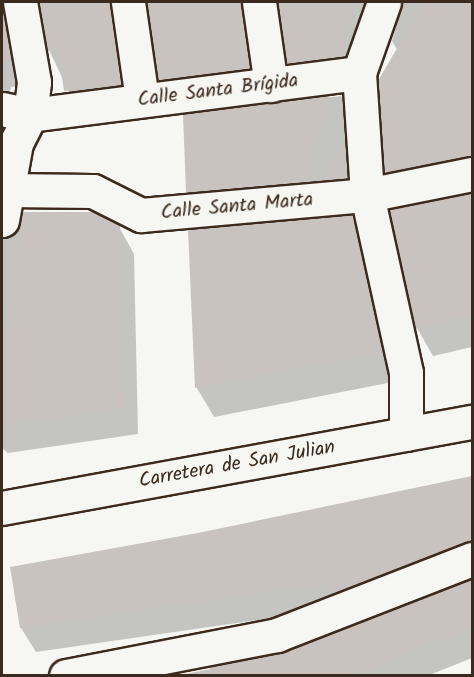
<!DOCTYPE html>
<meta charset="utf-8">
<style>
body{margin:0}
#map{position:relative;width:474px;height:677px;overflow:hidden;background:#f6f6f2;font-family:Kalam,sans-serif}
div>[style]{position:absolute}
.shadow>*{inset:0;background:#0003}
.building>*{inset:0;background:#c8c3be}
.roads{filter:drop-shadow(2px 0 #3b2a1e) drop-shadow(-2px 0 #3b2a1e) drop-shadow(0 2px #3b2a1e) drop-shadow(0 -2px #3b2a1e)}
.street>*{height:33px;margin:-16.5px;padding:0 16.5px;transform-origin:16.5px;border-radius:16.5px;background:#f6f6f2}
span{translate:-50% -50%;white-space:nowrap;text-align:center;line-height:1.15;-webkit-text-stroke:6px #f6f6f2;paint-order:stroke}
.street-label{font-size:20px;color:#3b2a1e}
.frame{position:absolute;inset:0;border:3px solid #3b2a1e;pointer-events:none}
</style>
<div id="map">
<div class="shadow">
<i style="clip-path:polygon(2px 2px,472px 2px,472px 52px,407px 67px,392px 41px,401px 10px,395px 10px,360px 82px,304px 89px,288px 63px,281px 13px,273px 9px,264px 94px,175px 106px,160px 79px,150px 11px,140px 10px,135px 110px,81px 117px,49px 50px,41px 13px,33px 10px,25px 85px,11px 87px,2px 127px)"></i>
<i style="clip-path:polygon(472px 90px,472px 186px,402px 200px,386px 172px,382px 107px)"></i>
<i style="clip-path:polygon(341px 96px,354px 118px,359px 200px,201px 214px,188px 192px,184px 116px)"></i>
<i style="clip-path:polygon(472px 194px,472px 347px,433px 356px,417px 328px,391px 211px)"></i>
<i style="clip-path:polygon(24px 213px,119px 227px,134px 254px,138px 434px,8px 453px,2px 448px,2px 239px,17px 234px)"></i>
<i style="clip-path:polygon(351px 217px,368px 246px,398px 381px,214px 417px,197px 388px,190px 231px)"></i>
<i style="clip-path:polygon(472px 477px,472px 569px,342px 608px,36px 652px,21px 628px,11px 568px,198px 535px)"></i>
<i style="clip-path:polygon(472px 581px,472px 658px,427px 676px,176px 676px,284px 654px)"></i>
</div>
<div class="building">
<i style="clip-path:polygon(39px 2px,110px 2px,121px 84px,64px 91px,58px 49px,48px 51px)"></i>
<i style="clip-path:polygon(147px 2px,241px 2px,250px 68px,158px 80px)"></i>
<i style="clip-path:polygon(278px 2px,356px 2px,341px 56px,287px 63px)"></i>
<i style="clip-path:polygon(424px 2px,472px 2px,472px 156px,384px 172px,378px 81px)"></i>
<i style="clip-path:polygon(2px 5px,11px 58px,2px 60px)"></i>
<i style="clip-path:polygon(330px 96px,306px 182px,186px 192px,183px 114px)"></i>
<i style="clip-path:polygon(345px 139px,347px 178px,320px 180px)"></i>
<i style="clip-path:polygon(472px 193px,472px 315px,416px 329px,389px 210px)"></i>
<i style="clip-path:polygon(23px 212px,94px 212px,120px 225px,124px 408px,2px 425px,2px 353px)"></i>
<i style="clip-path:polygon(352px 215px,382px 352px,195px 388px,188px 230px)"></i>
<i style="clip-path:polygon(472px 476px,472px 541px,332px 593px,330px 583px,20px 628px,10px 567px,198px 533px)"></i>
<i style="clip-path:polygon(472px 579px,472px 627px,352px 675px,211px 675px,210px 667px,284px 652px)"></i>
</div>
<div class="roads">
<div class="street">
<i style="left:128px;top:2px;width:98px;rotate:81.8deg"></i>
<i style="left:259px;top:2px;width:84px;rotate:81.8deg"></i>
<i style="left:359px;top:73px;width:122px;rotate:86.2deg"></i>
<i style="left:367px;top:195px;width:182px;rotate:77.6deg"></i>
<i style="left:406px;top:373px;width:61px;rotate:90deg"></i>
<i style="left:2px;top:109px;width:29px;rotate:12deg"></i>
<i style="left:30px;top:115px;width:332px;rotate:-7.3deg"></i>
<i style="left:359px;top:73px;width:75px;rotate:-70.6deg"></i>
<i style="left:6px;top:190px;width:87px;rotate:0.7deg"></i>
<i style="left:93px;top:191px;width:54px;rotate:26.6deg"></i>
<i style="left:141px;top:215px;width:227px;rotate:-5.1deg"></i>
<i style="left:367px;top:195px;width:107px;rotate:-11.3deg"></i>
<i style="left:2px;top:220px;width:78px;rotate:-79.7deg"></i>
<i style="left:16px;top:143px;width:31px;rotate:-63deg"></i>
<i style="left:30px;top:115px;width:33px;rotate:-83deg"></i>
<i style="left:34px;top:82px;width:81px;rotate:-99.9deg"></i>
<i style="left:2px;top:508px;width:478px;rotate:-10.4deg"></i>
<i style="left:66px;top:676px;width:215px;rotate:-11deg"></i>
<i style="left:277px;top:635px;width:209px;rotate:-21.3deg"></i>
</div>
</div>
<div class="street-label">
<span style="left:218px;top:91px;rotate:-7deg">Calle Santa Brígida</span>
<span style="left:237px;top:207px;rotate:-5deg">Calle Santa Marta</span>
<span style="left:237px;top:465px;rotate:-10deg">Carretera de San Julian</span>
</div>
<div class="frame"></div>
</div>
